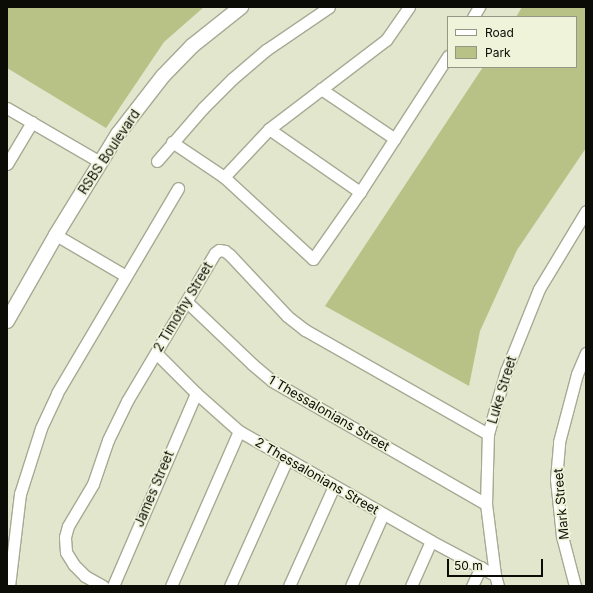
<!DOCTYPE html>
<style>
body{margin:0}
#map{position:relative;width:593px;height:593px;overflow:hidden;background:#e1e6cd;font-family:Inter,sans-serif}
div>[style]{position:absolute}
.green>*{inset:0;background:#b8c286}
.roads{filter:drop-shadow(1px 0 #a6aa93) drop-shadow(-1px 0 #a6aa93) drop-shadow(0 1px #a6aa93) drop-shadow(0 -1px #a6aa93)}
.minor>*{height:11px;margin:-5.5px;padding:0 5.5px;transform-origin:5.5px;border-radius:5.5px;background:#fff}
.tertiary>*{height:14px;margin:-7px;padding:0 7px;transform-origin:7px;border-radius:7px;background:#fff}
span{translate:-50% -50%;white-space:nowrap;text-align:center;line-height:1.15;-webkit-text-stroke:3.5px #eef3da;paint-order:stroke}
.street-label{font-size:13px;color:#0b0c05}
.frame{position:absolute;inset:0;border:8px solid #0b0c05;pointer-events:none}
.legend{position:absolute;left:447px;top:16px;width:130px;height:52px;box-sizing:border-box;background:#eef3da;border:1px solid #939785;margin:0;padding:5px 7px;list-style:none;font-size:12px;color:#0b0c05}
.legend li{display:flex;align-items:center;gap:8px;height:20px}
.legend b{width:20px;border:1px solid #939785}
.scale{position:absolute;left:447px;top:559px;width:96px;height:18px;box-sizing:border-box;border:2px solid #0b0c05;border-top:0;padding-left:5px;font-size:12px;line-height:14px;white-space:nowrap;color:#0b0c05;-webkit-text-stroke:3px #eef3da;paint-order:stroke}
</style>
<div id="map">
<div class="green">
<i style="clip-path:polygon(7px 7px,204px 7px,164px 42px,106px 128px,7px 68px)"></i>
<i style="clip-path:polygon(522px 7px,586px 7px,586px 148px,517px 250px,480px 331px,469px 386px,325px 306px,483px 67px,576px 67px,576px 17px,516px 17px)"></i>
</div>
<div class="roads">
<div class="minor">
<i style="left:473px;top:17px;width:12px;rotate:-59deg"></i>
<i style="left:321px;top:89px;width:89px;rotate:34deg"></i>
<i style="left:7px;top:108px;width:108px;rotate:30.1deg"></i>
<i style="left:269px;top:129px;width:111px;rotate:34.7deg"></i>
<i style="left:172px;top:142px;width:63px;rotate:33.9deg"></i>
<i style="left:224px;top:177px;width:121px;rotate:42.7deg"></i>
<i style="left:313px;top:259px;width:82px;rotate:-55deg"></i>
<i style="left:360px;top:192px;width:162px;rotate:-57.1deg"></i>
<i style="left:157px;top:161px;width:70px;rotate:-49deg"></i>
<i style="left:203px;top:108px;width:41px;rotate:-45deg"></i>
<i style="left:232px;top:79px;width:45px;rotate:-40.5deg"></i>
<i style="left:266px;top:50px;width:76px;rotate:-34.3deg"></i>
<i style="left:7px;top:164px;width:49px;rotate:-59.2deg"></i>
<i style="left:224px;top:177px;width:66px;rotate:-46.8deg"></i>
<i style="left:269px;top:129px;width:147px;rotate:-37.3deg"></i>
<i style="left:386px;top:40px;width:40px;rotate:-55.1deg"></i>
<i style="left:56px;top:235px;width:81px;rotate:30.4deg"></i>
<i style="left:187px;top:302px;width:90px;rotate:43.6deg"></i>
<i style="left:252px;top:364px;width:26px;rotate:40deg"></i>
<i style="left:272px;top:381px;width:247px;rotate:29.9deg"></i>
<i style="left:156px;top:353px;width:57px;rotate:45deg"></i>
<i style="left:196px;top:393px;width:57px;rotate:41.5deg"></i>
<i style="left:239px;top:431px;width:221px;rotate:29.8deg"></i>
<i style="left:431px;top:541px;width:72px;rotate:28deg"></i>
<i style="left:9px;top:586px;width:93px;rotate:-83.2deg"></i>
<i style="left:20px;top:494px;width:69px;rotate:-72.3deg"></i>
<i style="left:41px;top:428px;width:38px;rotate:-65deg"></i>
<i style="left:57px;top:393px;width:238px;rotate:-59.4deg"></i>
<i style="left:103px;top:586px;width:21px;rotate:-151deg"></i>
<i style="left:85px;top:576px;width:16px;rotate:-135deg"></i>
<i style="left:74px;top:565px;width:15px;rotate:-122deg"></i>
<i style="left:66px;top:552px;width:15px;rotate:-94deg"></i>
<i style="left:65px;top:537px;width:11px;rotate:-75deg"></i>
<i style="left:68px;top:526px;width:49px;rotate:-59.2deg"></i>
<i style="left:93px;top:484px;width:46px;rotate:-71.2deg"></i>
<i style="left:108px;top:440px;width:43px;rotate:-64deg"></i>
<i style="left:127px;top:401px;width:172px;rotate:-59.3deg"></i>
<i style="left:215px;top:253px;width:5px;rotate:-37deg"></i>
<i style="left:219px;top:250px;width:6px;rotate:9deg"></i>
<i style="left:225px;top:251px;width:6px;rotate:39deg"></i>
<i style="left:230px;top:255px;width:83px;rotate:46.9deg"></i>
<i style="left:287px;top:316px;width:23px;rotate:38deg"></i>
<i style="left:305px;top:330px;width:210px;rotate:29.6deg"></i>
<i style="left:113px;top:586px;width:210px;rotate:-66.7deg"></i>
<i style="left:171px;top:586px;width:169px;rotate:-66.3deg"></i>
<i style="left:230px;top:586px;width:139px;rotate:-65.8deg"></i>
<i style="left:289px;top:586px;width:110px;rotate:-65.8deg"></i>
<i style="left:351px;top:586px;width:79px;rotate:-66deg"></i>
<i style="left:411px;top:586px;width:49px;rotate:-66deg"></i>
<i style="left:472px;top:586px;width:21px;rotate:-65deg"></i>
<i style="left:498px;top:586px;width:11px;rotate:-105deg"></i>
<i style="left:495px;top:575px;width:72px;rotate:-97.2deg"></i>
<i style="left:486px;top:504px;width:70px;rotate:-88.4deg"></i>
<i style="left:488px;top:434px;width:66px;rotate:-74.1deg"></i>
<i style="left:506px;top:371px;width:88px;rotate:-68.1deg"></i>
<i style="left:539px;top:289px;width:91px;rotate:-58.9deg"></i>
<i style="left:575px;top:586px;width:52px;rotate:-104.6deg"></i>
<i style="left:562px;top:536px;width:57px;rotate:-96deg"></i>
<i style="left:556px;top:479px;width:37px;rotate:-85deg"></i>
<i style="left:559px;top:442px;width:70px;rotate:-75.2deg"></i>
<i style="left:577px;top:374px;width:23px;rotate:-67deg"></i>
</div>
<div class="tertiary">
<i style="left:7px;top:321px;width:99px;rotate:-60.3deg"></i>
<i style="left:56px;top:235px;width:119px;rotate:-58.5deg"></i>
<i style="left:118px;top:134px;width:73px;rotate:-52.2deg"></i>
<i style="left:163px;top:76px;width:42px;rotate:-46deg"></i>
<i style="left:192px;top:46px;width:63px;rotate:-38.5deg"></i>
</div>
</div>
<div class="street-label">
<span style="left:109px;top:152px;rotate:-56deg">RSBS Boulevard</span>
<span style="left:183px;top:307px;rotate:-59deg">2 Timothy Street</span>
<span style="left:502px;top:390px;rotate:-73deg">Luke Street</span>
<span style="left:329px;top:413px;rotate:30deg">1 Thessalonians Street</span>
<span style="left:317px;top:476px;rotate:30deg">2 Thessalonians Street</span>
<span style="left:154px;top:489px;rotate:-67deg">James Street</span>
<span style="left:561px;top:504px;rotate:-95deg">Mark Street</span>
</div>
<div class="frame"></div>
<ul class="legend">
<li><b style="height:5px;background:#fff"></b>Road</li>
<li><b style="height:11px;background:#b8c286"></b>Park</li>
</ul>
<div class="scale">50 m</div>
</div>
